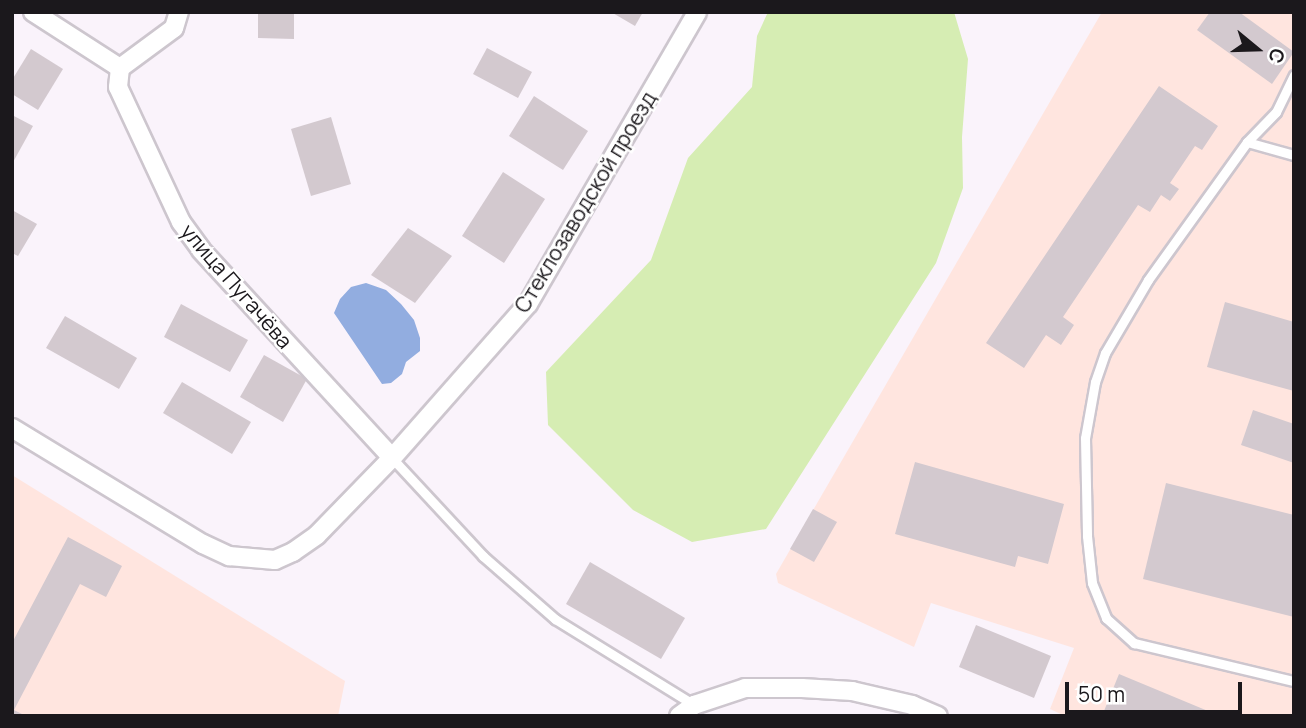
<!DOCTYPE html>
<meta charset="utf-8">
<style>
body{margin:0}
#map{position:relative;width:1306px;height:728px;overflow:hidden;background:#faf3fb;font-family:Manrope,sans-serif}
div>[style]{position:absolute}
.industrial>*{inset:0;background:#ffe5df}
.green>*{inset:0;background:#d6edb3}
.water>*{inset:0;background:#92ade0}
.building>*{inset:0;background:#d3c9cf}
.roads{filter:drop-shadow(2px 0 #cdc6ce) drop-shadow(-2px 0 #cdc6ce) drop-shadow(0 2px #cdc6ce) drop-shadow(0 -2px #cdc6ce)}
.service>*{height:9px;margin:-4.5px;padding:0 4.5px;transform-origin:4.5px;border-radius:4.5px;background:#fff}
.minor>*{height:18px;margin:-9px;padding:0 9px;transform-origin:9px;border-radius:9px;background:#fff}
span{translate:-50% -50%;white-space:nowrap;text-align:center;line-height:1.15;-webkit-text-stroke:5px #fff;paint-order:stroke}
.street-label{font-size:21px;color:#1b181c}
.frame{position:absolute;inset:0;border:14px solid #1b181c;pointer-events:none}
.north{position:absolute;left:1222px;top:14px;width:70px;height:70px;-webkit-text-stroke:5px #fff;paint-order:stroke;rotate:109deg;font-size:19px;font-weight:700;line-height:28px;text-align:center;color:#1b181c}
.north::after{content:'';display:block;margin:auto;width:24px;height:32px;background:#1b181c;clip-path:polygon(50% 0,100% 100%,50% 72%,0 100%)}
.scale{position:absolute;left:1065px;top:682px;width:177px;height:32px;box-sizing:border-box;border:4px solid #1b181c;border-top:0;padding-left:9px;font-size:21px;line-height:24px;white-space:nowrap;color:#1b181c;-webkit-text-stroke:5px #fff;paint-order:stroke}
</style>
<div id="map">
<div class="industrial">
<i style="clip-path:polygon(1102px 12px,1294px 12px,1294px 716px,1065px 716px,1050px 709px,1074px 648px,931px 603px,914px 647px,778px 583px,776px 574px)"></i>
<i style="clip-path:polygon(12px 475px,345px 681px,338px 716px,12px 716px)"></i>
</div>
<div class="green">
<i style="clip-path:polygon(768px 12px,954px 12px,968px 59px,962px 137px,963px 188px,936px 263px,766px 529px,692px 542px,633px 510px,548px 425px,546px 372px,651px 260px,688px 158px,752px 87px,757px 36px)"></i>
</div>
<div class="water">
<i style="clip-path:polygon(366px 283px,386px 290px,401px 304px,414px 320px,420px 338px,420px 351px,406px 362px,402px 374px,391px 383px,382px 384px,334px 313px,340px 299px,351px 287px)"></i>
</div>
<div class="building">
<i style="clip-path:polygon(258px 12px,294px 12px,294px 39px,258px 38px)"></i>
<i style="clip-path:polygon(611px 12px,643px 12px,635px 26px)"></i>
<i style="clip-path:polygon(1210px 12px,1239px 12px,1294px 52px,1272px 84px,1197px 30px)"></i>
<i style="clip-path:polygon(487px 48px,532px 72px,518px 98px,473px 74px)"></i>
<i style="clip-path:polygon(31px 49px,63px 69px,38px 110px,12px 94px,12px 80px)"></i>
<i style="clip-path:polygon(1159px 86px,1218px 126px,1202px 150px,1195px 146px,1170px 183px,1179px 189px,1170px 201px,1161px 195px,1150px 212px,1138px 205px,1063px 317px,1074px 325px,1061px 345px,1046px 335px,1024px 368px,986px 343px)"></i>
<i style="clip-path:polygon(534px 96px,588px 131px,563px 170px,509px 136px)"></i>
<i style="clip-path:polygon(12px 115px,33px 126px,12px 164px)"></i>
<i style="clip-path:polygon(331px 117px,351px 184px,311px 196px,291px 129px)"></i>
<i style="clip-path:polygon(503px 172px,545px 199px,504px 263px,462px 236px)"></i>
<i style="clip-path:polygon(12px 210px,37px 224px,18px 256px,12px 253px)"></i>
<i style="clip-path:polygon(408px 228px,452px 256px,415px 303px,371px 275px)"></i>
<i style="clip-path:polygon(1225px 302px,1294px 322px,1294px 391px,1207px 367px)"></i>
<i style="clip-path:polygon(181px 304px,248px 340px,230px 372px,164px 337px)"></i>
<i style="clip-path:polygon(65px 316px,137px 358px,119px 389px,46px 348px)"></i>
<i style="clip-path:polygon(264px 355px,307px 379px,283px 422px,240px 397px)"></i>
<i style="clip-path:polygon(182px 382px,251px 422px,232px 454px,163px 413px)"></i>
<i style="clip-path:polygon(1253px 410px,1294px 424px,1294px 463px,1241px 445px)"></i>
<i style="clip-path:polygon(915px 462px,1064px 504px,1048px 564px,1018px 556px,1015px 567px,895px 534px)"></i>
<i style="clip-path:polygon(1166px 483px,1294px 515px,1294px 617px,1143px 579px)"></i>
<i style="clip-path:polygon(813px 509px,837px 522px,814px 562px,790px 549px)"></i>
<i style="clip-path:polygon(68px 537px,122px 566px,106px 597px,80px 584px,14px 710px,26px 716px,12px 716px,12px 643px)"></i>
<i style="clip-path:polygon(590px 562px,685px 618px,661px 659px,566px 604px)"></i>
<i style="clip-path:polygon(976px 625px,1051px 656px,1034px 698px,959px 667px)"></i>
<i style="clip-path:polygon(1119px 674px,1220px 716px,1102px 716px)"></i>
</div>
<div class="roads">
<div class="service">
<i style="left:1294px;top:75px;width:41px;rotate:115.9deg"></i>
<i style="left:1276px;top:112px;width:42px;rotate:134deg"></i>
<i style="left:1247px;top:142px;width:170px;rotate:125.7deg"></i>
<i style="left:1148px;top:280px;width:85px;rotate:120.5deg"></i>
<i style="left:1105px;top:353px;width:31px;rotate:109deg"></i>
<i style="left:1095px;top:382px;width:57px;rotate:100.1deg"></i>
<i style="left:1085px;top:438px;width:98px;rotate:88.8deg"></i>
<i style="left:1087px;top:536px;width:47px;rotate:83.9deg"></i>
<i style="left:1092px;top:583px;width:38px;rotate:68deg"></i>
<i style="left:1106px;top:618px;width:38px;rotate:42deg"></i>
<i style="left:1134px;top:643px;width:164px;rotate:13.4deg"></i>
<i style="left:1247px;top:142px;width:49px;rotate:15.5deg"></i>
<i style="left:392px;top:458px;width:134px;rotate:47.1deg"></i>
<i style="left:483px;top:556px;width:96px;rotate:41.2deg"></i>
<i style="left:555px;top:619px;width:163px;rotate:31.7deg"></i>
</div>
<div class="minor">
<i style="left:33px;top:12px;width:103px;rotate:32.8deg"></i>
<i style="left:120px;top:68px;width:19px;rotate:96deg"></i>
<i style="left:118px;top:87px;width:149px;rotate:65deg"></i>
<i style="left:181px;top:222px;width:34px;rotate:54deg"></i>
<i style="left:201px;top:250px;width:282px;rotate:47.4deg"></i>
<i style="left:120px;top:68px;width:67px;rotate:-36.5deg"></i>
<i style="left:174px;top:28px;width:17px;rotate:-73deg"></i>
<i style="left:12px;top:428px;width:223px;rotate:31.3deg"></i>
<i style="left:203px;top:544px;width:29px;rotate:25deg"></i>
<i style="left:229px;top:556px;width:46px;rotate:5deg"></i>
<i style="left:275px;top:560px;width:20px;rotate:-24deg"></i>
<i style="left:293px;top:552px;width:29px;rotate:-35deg"></i>
<i style="left:317px;top:535px;width:107px;rotate:-45.8deg"></i>
<i style="left:392px;top:458px;width:205px;rotate:-48.6deg"></i>
<i style="left:528px;top:304px;width:337px;rotate:-59.9deg"></i>
<i style="left:679px;top:716px;width:19px;rotate:-36deg"></i>
<i style="left:694px;top:705px;width:54px;rotate:-18.4deg"></i>
<i style="left:745px;top:688px;width:57px"></i>
<i style="left:802px;top:688px;width:50px;rotate:3.4deg"></i>
<i style="left:852px;top:691px;width:62px;rotate:13.1deg"></i>
<i style="left:912px;top:705px;width:28px;rotate:23deg"></i>
</div>
</div>
<div class="street-label">
<span style="left:585px;top:202px;rotate:-59deg">Стеклозаводской проезд</span>
<span style="left:237px;top:286px;rotate:49deg">улица Пугачёва</span>
</div>
<div class="frame"></div>
<div class="north">С</div>
<div class="scale">50 m</div>
</div>
